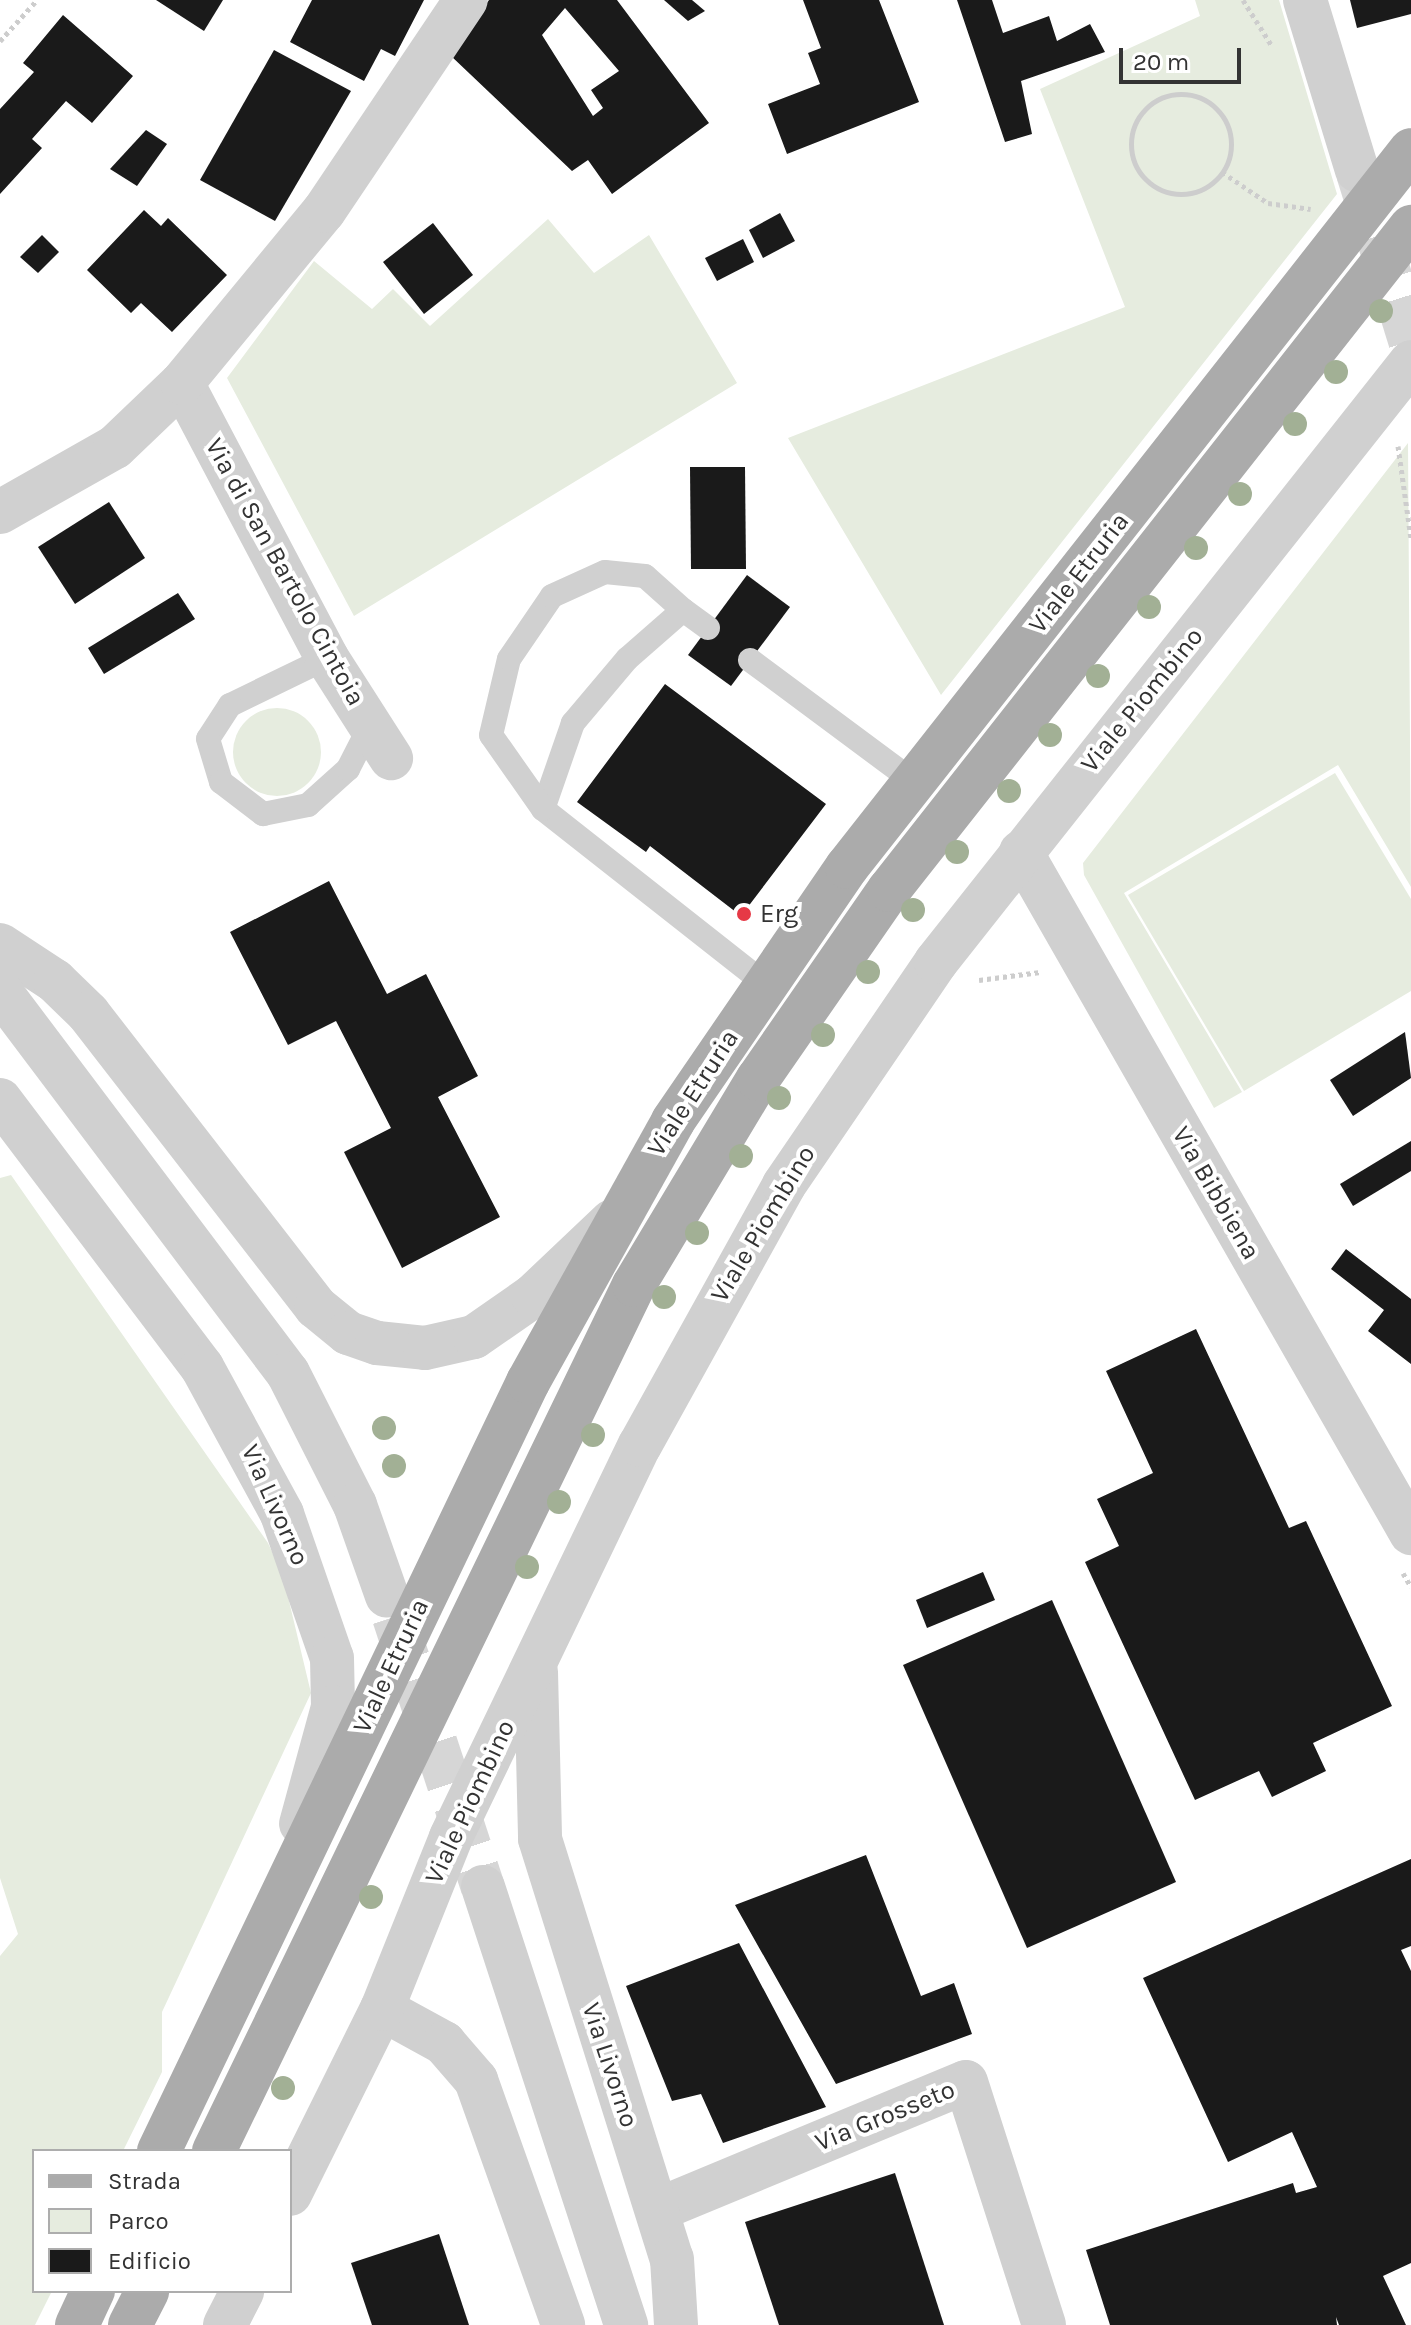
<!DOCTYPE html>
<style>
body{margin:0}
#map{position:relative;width:1411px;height:2325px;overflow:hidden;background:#fff;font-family:Karla,sans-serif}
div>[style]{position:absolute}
.green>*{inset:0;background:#e6ecdf}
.round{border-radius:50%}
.building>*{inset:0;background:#1a1a1a}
.minor-tunnel>*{height:44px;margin-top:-22px;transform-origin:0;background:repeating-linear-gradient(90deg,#d6d6d6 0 44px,transparent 0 66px)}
.tertiary-tunnel>*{height:44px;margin-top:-22px;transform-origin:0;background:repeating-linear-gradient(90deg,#d6d6d6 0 44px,transparent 0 66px)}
.path>*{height:5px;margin-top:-2.5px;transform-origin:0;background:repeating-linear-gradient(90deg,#cdcdcd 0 4px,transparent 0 8px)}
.path>.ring{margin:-2.5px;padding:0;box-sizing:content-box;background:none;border:5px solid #cdcdcd;border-radius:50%}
.service>*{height:24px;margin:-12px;padding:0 12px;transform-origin:12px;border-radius:12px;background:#d0d0d0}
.minor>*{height:44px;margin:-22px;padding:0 22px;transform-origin:22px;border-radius:22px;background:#d0d0d0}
.tertiary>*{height:44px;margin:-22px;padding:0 22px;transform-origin:22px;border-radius:22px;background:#d0d0d0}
.primary>*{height:44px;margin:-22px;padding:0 22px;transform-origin:22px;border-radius:22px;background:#ababab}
.trees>*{width:24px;height:24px;margin:-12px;border-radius:50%;background:#a2b095}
.dots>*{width:22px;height:22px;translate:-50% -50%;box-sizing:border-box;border:4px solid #fff;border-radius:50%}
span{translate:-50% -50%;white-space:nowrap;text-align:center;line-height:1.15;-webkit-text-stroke:8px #fff;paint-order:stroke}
.street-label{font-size:26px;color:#333}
.poi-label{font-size:26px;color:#333}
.left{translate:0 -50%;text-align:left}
.legend{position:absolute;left:32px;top:2149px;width:260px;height:144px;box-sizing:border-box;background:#fff;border:2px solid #adadad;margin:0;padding:10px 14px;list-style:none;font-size:24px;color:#333}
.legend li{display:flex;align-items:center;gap:16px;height:40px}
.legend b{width:40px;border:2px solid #adadad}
.scale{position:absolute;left:1119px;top:48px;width:122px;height:36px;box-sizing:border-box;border:4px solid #333;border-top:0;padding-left:10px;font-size:24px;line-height:28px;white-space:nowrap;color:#333;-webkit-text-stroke:6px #fff;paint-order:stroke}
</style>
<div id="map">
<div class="green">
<i style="clip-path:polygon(1195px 0,1279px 0,1337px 194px,941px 695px,788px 438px,1125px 307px,1040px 89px,1200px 16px)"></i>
<i style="clip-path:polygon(548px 219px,594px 273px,649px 235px,737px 383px,354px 616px,227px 378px,314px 261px,372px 309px,393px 289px,430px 326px)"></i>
<i style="clip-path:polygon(1408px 443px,1411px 887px,1338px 765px,1124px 893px,1242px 1092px,1214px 1108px,1084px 875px,1083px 863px)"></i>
<i class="round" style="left:233px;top:708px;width:88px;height:88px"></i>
<i style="clip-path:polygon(1335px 773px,1411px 899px,1411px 991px,1244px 1091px,1128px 895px)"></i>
<i style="clip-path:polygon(11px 1175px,268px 1543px,283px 1576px,311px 1693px,162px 2012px,162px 2072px,123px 2151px,34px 2151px,34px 2291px,52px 2291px,35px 2325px,0 2325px,0 1956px,18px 1934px,0 1878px,0 1178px)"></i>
</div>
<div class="building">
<i style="clip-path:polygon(156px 0,223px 0,204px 31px)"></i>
<i style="clip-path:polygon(312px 0,424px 0,395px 56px,381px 49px,364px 81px,290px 42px)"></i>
<i style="clip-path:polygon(evenodd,489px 0,617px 0,709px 123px,612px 194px,588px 160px,572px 171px,450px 55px,489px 0,565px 8px,619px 71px,591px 90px,603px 108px,593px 116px,542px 35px,565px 8px)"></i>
<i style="clip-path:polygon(664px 0,692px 0,705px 11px,688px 21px)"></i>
<i style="clip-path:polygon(803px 0,879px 0,919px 102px,787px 154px,768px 104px,820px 84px,808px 53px,821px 48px)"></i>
<i style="clip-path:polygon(957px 0,992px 0,1003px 33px,1049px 16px,1057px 41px,1090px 24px,1105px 52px,1021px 81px,1032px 134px,1005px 142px)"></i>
<i style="clip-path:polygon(1350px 0,1411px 0,1411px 14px,1357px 28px)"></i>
<i style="clip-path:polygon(63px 15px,133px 76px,92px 123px,66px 101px,32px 139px,42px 148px,0 194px,0 109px,34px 72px,23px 63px)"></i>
<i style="clip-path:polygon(274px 50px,351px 91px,275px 221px,200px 180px)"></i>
<i style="clip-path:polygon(146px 130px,167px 144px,137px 186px,110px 169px)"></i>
<i style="clip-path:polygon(144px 210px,161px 226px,168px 218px,227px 275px,172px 332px,141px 303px,131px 313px,87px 270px)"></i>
<i style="clip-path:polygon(780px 213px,795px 241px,763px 258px,749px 230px)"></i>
<i style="clip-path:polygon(433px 223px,473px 275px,424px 314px,383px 262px)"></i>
<i style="clip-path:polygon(42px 235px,59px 252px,38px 273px,20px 257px)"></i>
<i style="clip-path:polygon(743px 239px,754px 262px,717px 281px,705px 258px)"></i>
<i style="clip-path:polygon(690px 467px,745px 467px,746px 569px,691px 569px)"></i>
<i style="clip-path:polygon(109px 502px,145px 558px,75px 604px,38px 547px)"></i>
<i style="clip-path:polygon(747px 575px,790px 607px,731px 686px,688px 655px)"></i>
<i style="clip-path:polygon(178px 593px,195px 619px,104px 674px,88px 648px)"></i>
<i style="clip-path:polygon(665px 684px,826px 804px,741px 916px,650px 846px,646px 852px,577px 802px)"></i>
<i style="clip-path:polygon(329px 881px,387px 994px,426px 974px,478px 1076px,438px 1097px,500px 1217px,402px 1268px,344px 1152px,391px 1128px,336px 1021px,288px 1045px,230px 932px)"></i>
<i style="clip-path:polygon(1405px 1032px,1411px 1078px,1353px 1116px,1330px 1080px)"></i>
<i style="clip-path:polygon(1411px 1141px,1411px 1171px,1353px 1206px,1340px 1184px)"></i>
<i style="clip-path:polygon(1346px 1249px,1411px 1299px,1411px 1364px,1368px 1331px,1384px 1310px,1331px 1269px)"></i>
<i style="clip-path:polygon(1196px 1329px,1289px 1528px,1306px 1521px,1392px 1706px,1313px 1743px,1326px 1771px,1272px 1797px,1259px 1771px,1195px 1800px,1085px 1562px,1119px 1546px,1097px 1499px,1153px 1473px,1106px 1371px)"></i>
<i style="clip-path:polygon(983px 1572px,995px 1600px,927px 1628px,916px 1600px)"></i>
<i style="clip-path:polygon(1052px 1600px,1176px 1882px,1027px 1948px,903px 1665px)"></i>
<i style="clip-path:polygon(866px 1855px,921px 1996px,954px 1983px,972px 2034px,836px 2084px,735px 1905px)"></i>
<i style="clip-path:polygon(1411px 1859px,1411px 1946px,1401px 1950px,1411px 1971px,1411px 2263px,1383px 2276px,1406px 2325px,1339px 2325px,1336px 2317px,1337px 2325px,1110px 2325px,1086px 2250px,1293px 2183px,1296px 2193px,1317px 2187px,1292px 2132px,1228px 2162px,1143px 1978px)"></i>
<i style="clip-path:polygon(739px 1943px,826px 2107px,723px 2143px,701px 2094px,672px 2101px,626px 1986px)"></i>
<i style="clip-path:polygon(895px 2173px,944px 2325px,779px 2325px,745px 2222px)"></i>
<i style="clip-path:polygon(439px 2234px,469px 2325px,372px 2325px,351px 2263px)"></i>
</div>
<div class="minor-tunnel">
<i style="left:1358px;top:173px;width:178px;rotate:72.7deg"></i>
</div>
<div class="tertiary-tunnel">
<i style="left:394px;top:1617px;width:284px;rotate:71.8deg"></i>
</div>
<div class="path">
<i style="left:1243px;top:0;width:54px;rotate:57.8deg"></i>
<i style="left:0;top:41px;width:55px;rotate:-47.9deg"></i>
<i class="ring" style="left:1131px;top:94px;width:95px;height:95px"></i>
<i style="left:1222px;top:172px;width:55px;rotate:34deg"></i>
<i style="left:1268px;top:203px;width:43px;rotate:7.9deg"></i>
<i style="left:1398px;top:446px;width:94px;rotate:82deg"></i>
<i style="left:979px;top:980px;width:62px;rotate:-7.5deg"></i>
<i style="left:1403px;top:1573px;width:16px;rotate:60deg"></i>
</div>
<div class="service">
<i style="left:708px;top:628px;width:31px;rotate:-144deg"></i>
<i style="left:683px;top:610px;width:74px;rotate:138.8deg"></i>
<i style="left:627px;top:659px;width:84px;rotate:130.2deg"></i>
<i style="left:573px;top:723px;width:91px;rotate:109.2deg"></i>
<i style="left:543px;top:809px;width:281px;rotate:38.2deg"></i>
<i style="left:327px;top:658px;width:108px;rotate:154.1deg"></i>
<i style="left:230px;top:705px;width:40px;rotate:122.9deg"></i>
<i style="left:208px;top:739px;width:45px;rotate:73.2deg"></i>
<i style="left:221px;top:782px;width:53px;rotate:37.3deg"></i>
<i style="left:263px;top:814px;width:46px;rotate:-11.3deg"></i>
<i style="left:308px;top:805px;width:54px;rotate:-42deg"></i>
<i style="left:348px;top:769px;width:48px;rotate:-62.9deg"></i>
<i style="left:750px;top:660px;width:204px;rotate:36.6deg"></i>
<i style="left:543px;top:809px;width:90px;rotate:-125.1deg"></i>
<i style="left:491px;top:735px;width:78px;rotate:-76.7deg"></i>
<i style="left:509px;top:659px;width:76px;rotate:-55.7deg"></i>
<i style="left:552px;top:596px;width:58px;rotate:-24.4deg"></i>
<i style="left:605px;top:572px;width:40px;rotate:5.7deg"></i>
<i style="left:645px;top:576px;width:51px;rotate:41.8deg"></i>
</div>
<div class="minor">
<i style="left:1305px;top:0;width:178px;rotate:73deg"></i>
<i style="left:182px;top:383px;width:311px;rotate:62.2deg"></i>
<i style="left:327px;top:658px;width:119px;rotate:57.4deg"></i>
<i style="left:0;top:512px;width:132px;rotate:-29.5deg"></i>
<i style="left:115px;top:447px;width:93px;rotate:-43.7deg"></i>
<i style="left:182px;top:383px;width:223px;rotate:-50.5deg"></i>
<i style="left:324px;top:211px;width:254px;rotate:-56.1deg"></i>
<i style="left:1021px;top:852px;width:785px;rotate:60.2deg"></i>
<i style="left:657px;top:2210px;width:334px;rotate:-22.5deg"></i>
<i style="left:966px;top:2082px;width:255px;rotate:72.2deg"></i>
</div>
<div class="tertiary">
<i style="left:0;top:945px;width:66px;rotate:33.2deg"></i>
<i style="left:55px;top:981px;width:46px;rotate:44.1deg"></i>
<i style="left:88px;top:1013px;width:372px;rotate:52.2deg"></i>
<i style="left:316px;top:1307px;width:41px;rotate:39.1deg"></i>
<i style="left:348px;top:1333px;width:31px;rotate:19deg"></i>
<i style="left:377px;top:1343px;width:48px;rotate:5.9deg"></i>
<i style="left:425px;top:1348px;width:50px;rotate:-12.7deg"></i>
<i style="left:474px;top:1337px;width:72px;rotate:-34.8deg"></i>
<i style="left:533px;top:1296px;width:108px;rotate:-43.5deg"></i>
<i style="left:0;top:991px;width:478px;rotate:53deg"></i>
<i style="left:288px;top:1373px;width:148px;rotate:63.1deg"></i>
<i style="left:355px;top:1505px;width:96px;rotate:70.6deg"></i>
<i style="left:0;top:1100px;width:335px;rotate:52.9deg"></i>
<i style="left:202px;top:1367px;width:167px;rotate:61.4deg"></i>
<i style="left:282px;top:1514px;width:152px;rotate:70.9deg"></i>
<i style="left:332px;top:1658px;width:49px;rotate:88.8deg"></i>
<i style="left:333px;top:1707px;width:121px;rotate:105.3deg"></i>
<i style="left:536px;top:1672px;width:167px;rotate:88.6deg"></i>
<i style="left:540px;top:1839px;width:440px;rotate:72.6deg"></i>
<i style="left:672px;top:2259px;width:66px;rotate:86.5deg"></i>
<i style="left:483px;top:1887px;width:461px;rotate:71.9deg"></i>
<i style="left:382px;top:2009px;width:71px;rotate:28.7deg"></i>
<i style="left:444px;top:2043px;width:49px;rotate:49.1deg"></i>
<i style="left:476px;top:2080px;width:260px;rotate:70.4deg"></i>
<i style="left:290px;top:2194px;width:207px;rotate:-63.6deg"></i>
<i style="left:382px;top:2009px;width:185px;rotate:-68.1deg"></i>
<i style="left:451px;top:1837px;width:435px;rotate:-64.3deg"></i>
<i style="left:640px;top:1445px;width:297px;rotate:-61deg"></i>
<i style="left:784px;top:1185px;width:270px;rotate:-55.7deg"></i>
<i style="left:936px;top:962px;width:765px;rotate:-51.63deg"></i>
<i style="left:225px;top:2325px;width:38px;rotate:-63deg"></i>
</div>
<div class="primary">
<i style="left:159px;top:2151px;width:853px;rotate:-64.37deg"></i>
<i style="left:528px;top:1382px;width:299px;rotate:-60.9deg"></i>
<i style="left:673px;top:1121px;width:308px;rotate:-55.6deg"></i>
<i style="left:847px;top:867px;width:912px;rotate:-51.81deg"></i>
<i style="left:214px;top:2151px;width:962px;rotate:-64.13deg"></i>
<i style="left:634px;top:1285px;width:240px;rotate:-59deg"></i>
<i style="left:758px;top:1079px;width:230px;rotate:-55.3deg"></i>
<i style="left:889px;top:890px;width:844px;rotate:-51.79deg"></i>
<i style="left:77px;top:2325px;width:38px;rotate:-65deg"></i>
<i style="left:130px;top:2325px;width:38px;rotate:-63deg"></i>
</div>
<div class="trees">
<i style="left:1381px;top:311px"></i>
<i style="left:1336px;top:372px"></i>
<i style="left:1295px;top:424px"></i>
<i style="left:1240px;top:494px"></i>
<i style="left:1196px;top:548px"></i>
<i style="left:1149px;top:607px"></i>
<i style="left:1098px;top:676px"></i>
<i style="left:1050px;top:735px"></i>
<i style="left:1009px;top:791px"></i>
<i style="left:957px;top:852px"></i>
<i style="left:913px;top:910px"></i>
<i style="left:868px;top:972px"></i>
<i style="left:823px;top:1035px"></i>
<i style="left:779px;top:1098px"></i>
<i style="left:741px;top:1156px"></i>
<i style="left:697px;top:1233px"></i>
<i style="left:664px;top:1297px"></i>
<i style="left:384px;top:1428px"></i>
<i style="left:593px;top:1435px"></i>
<i style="left:394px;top:1466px"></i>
<i style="left:559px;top:1502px"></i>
<i style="left:527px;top:1567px"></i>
<i style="left:371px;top:1897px"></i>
<i style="left:283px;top:2088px"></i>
</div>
<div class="dots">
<i style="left:744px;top:914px;background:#e63946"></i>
</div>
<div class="street-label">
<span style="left:285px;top:572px;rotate:61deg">Via di San Bartolo Cintoia</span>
<span style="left:1079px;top:573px;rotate:-52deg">Viale Etruria</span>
<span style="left:1142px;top:700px;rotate:-51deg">Viale Piombino</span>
<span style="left:693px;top:1093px;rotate:-57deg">Viale Etruria</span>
<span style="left:1216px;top:1193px;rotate:60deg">Via Bibbiena</span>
<span style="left:763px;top:1224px;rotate:-59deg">Viale Piombino</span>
<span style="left:275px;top:1505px;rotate:66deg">Via Livorno</span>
<span style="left:391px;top:1666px;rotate:-65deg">Viale Etruria</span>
<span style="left:470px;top:1802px;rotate:-65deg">Viale Piombino</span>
<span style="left:610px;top:2065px;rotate:72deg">Via Livorno</span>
<span style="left:885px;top:2116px;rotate:-22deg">Via Grosseto</span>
</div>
<div class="poi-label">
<span class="left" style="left:760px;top:914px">Erg</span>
</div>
<ul class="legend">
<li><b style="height:10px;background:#ababab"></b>Strada</li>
<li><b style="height:22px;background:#e6ecdf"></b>Parco</li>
<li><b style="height:22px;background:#1a1a1a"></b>Edificio</li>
</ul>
<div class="scale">20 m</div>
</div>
